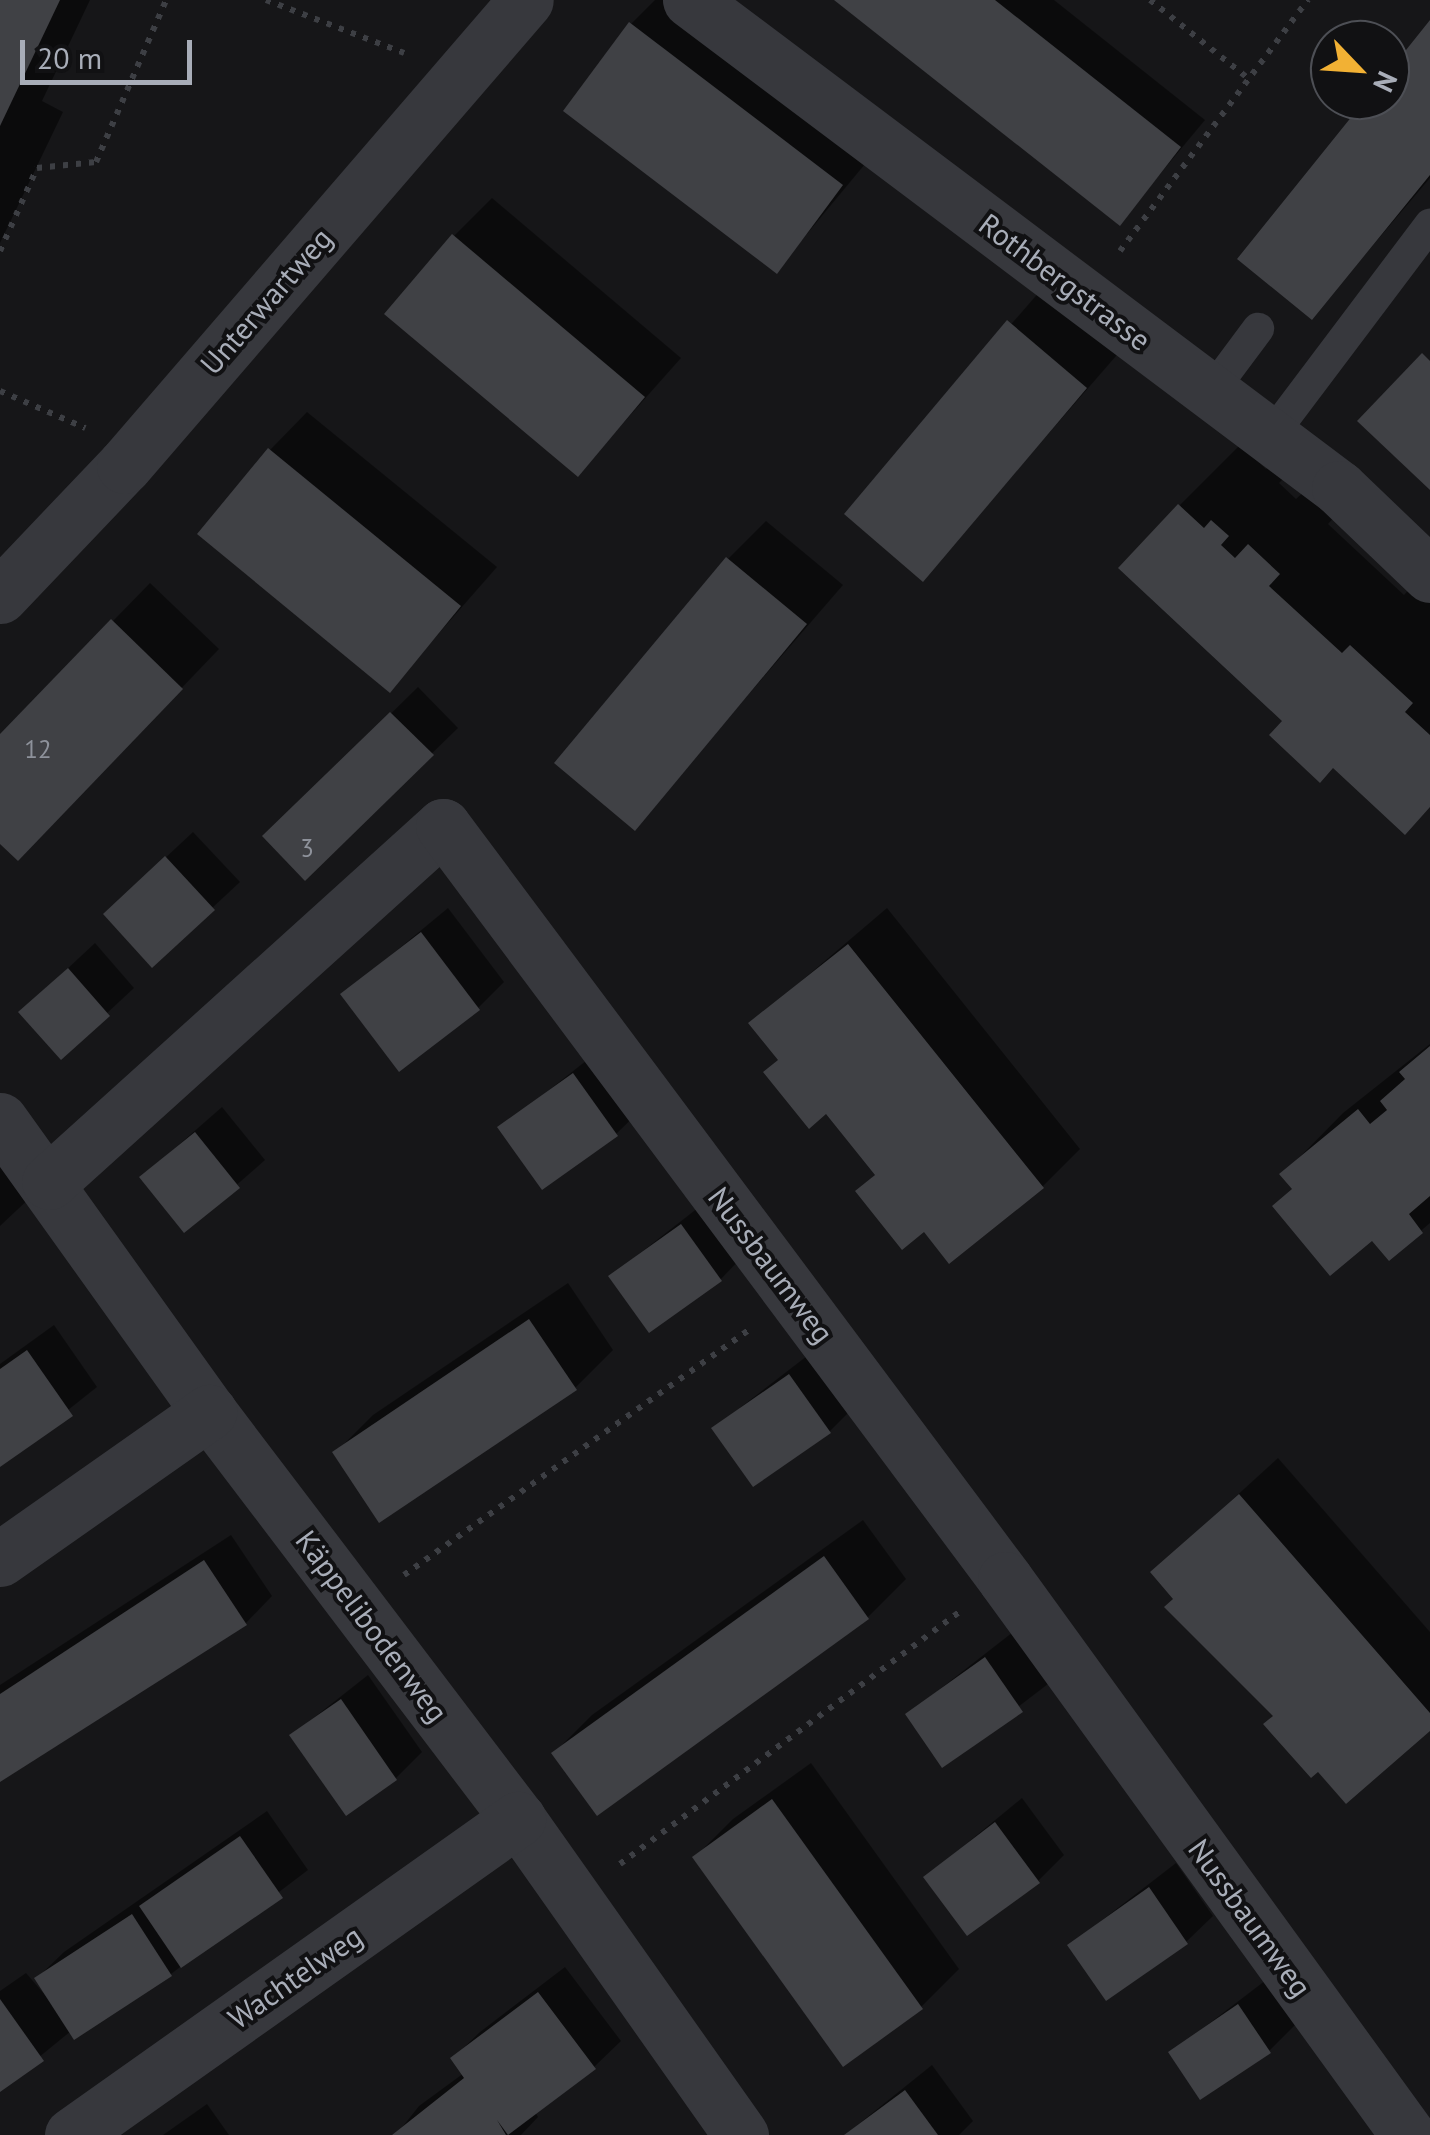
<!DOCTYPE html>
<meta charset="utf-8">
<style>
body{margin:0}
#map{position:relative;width:1430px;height:2135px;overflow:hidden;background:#161618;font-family:"PT Sans",sans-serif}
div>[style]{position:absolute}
.shadow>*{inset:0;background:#0007}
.building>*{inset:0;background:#404145}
.path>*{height:6px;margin-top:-3px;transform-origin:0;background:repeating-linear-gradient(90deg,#3d3f44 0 5px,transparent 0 13px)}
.lane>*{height:32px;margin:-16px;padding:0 16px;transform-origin:16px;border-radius:16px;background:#37383d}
.street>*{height:55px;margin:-27.5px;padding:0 27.5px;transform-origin:27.5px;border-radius:27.5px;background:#37383d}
span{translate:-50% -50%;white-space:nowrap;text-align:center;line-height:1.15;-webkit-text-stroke:8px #111113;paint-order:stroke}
.number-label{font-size:25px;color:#8e929b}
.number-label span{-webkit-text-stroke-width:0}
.street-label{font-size:30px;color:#a8adb8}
.north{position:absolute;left:1310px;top:20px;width:100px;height:100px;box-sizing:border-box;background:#111113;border:2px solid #4d4f55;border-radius:50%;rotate:115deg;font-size:28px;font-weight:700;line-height:40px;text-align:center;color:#a8adb8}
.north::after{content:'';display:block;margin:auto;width:35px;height:45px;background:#f2b134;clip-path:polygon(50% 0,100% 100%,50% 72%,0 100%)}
.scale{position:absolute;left:20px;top:40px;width:172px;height:45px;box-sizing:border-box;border:5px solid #a8adb8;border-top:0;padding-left:12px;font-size:30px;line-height:35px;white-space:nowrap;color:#a8adb8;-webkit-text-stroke:8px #111113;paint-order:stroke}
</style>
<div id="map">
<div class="shadow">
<i style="clip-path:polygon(0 0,90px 0,42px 101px,63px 112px,0 243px)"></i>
<i style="clip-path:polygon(655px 0,688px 0,880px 146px,777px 270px,631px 24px)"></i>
<i style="clip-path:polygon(838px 0,1054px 0,1205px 120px,1120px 222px)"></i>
<i style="clip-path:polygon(1430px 24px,1430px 178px,1312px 317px,1369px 100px,1390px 100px,1390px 73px)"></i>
<i style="clip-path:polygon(492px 198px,681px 358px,578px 474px,454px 236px)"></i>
<i style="clip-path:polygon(1047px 283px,1123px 348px,923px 578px,847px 513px)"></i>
<i style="clip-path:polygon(307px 412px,497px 567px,390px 689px,270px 450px)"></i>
<i style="clip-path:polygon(1240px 445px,1266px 469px,1274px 461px,1288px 474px,1279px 483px,1296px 499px,1310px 486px,1339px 512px,1328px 524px,1404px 595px,1412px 586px,1430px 602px,1430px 806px,1334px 766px,1285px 721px,1180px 505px)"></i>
<i style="clip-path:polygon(766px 521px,843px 585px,634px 827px,728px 559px)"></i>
<i style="clip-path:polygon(150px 583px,219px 649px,56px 819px,0 840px,0 737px)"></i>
<i style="clip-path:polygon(418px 687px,458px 728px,305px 877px,266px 836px)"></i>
<i style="clip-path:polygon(193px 832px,240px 882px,152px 964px,133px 888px)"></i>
<i style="clip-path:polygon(448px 908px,504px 982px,478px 1008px,343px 995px)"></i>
<i style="clip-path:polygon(887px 908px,1080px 1149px,1042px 1187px,924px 1229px,858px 1192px,877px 1173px,751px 1024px)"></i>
<i style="clip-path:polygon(95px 943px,134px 988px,61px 1056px,21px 1012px)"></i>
<i style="clip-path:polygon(1430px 1044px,1430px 1223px,1389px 1258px,1372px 1238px,1283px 1174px,1343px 1113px)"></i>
<i style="clip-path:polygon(601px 1049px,643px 1108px,616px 1134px,501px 1128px)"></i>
<i style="clip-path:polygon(222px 1107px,265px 1160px,185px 1230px,142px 1177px)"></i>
<i style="clip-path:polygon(0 1150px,33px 1195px,0 1226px)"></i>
<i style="clip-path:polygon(708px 1200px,746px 1253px,720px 1280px,611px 1276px)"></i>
<i style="clip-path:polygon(568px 1283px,613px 1350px,575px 1388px,335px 1453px,373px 1415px)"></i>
<i style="clip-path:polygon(54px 1325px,97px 1387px,0 1464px,0 1364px)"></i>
<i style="clip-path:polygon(816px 1349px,856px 1405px,829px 1432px,714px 1428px)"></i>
<i style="clip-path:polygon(1278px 1458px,1430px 1632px,1430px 1728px,1276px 1715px,1153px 1572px)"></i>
<i style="clip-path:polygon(863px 1520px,906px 1579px,868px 1617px,597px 1813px,554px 1753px,592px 1715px)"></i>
<i style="clip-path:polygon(231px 1535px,272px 1596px,246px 1623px,0 1779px,0 1685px)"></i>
<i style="clip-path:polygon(1013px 1632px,1048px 1684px,943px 1764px,908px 1714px)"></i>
<i style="clip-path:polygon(368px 1675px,422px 1752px,396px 1778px,292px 1735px)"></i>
<i style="clip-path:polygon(811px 1763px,959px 1969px,921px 2007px,695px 1857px,733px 1819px)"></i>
<i style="clip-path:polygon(1022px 1798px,1064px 1855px,1038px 1881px,926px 1877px)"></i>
<i style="clip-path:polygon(267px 1811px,308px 1870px,171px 1974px,75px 2036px,71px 2031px,0 2089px,0 1991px,26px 1973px,58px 2010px,37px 1978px,64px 1952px)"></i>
<i style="clip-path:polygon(1176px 1863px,1213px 1916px,1186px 1942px,1070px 1945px)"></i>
<i style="clip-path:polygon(565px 1967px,621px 2041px,594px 2067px,535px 2112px,538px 2117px,521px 2135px,396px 2135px,419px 2106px,464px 2073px,453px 2058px,480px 2032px)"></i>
<i style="clip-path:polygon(1266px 1980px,1295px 2025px,1269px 2051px,1172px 2052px)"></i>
<i style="clip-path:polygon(932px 2065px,973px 2121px,959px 2135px,845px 2135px)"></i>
<i style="clip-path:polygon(207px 2104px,229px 2135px,163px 2135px)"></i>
</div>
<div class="building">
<i style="clip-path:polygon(0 0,60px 0,0 126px)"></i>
<i style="clip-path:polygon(834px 0,995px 0,1181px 147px,1120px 226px)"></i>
<i style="clip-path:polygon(1430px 20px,1430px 175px,1312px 320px,1237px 259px,1365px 100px,1390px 100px,1390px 70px)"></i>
<i style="clip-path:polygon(629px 22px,843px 185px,777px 274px,563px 111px)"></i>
<i style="clip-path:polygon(452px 234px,645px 397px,578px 477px,384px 314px)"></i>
<i style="clip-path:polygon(1007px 320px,1087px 388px,923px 582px,844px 514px)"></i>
<i style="clip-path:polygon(1422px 353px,1430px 361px,1430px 490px,1357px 421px)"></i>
<i style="clip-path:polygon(268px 448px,461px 606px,390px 693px,197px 534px)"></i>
<i style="clip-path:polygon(1178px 504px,1204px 528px,1211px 520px,1229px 536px,1221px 545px,1235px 558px,1248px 544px,1280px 574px,1269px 586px,1342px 653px,1350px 645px,1413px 703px,1405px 712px,1430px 735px,1430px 807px,1405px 835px,1333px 768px,1320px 783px,1269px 735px,1282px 721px,1118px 568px)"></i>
<i style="clip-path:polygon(726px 557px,807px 624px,635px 831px,554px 763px)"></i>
<i style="clip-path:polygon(111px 619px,183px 689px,18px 861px,0 844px,0 734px)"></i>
<i style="clip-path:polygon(390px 712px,434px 755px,305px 881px,262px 836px)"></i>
<i style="clip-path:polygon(165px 856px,215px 910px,152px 968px,103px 914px)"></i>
<i style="clip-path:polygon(421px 932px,480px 1010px,399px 1072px,340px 994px)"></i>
<i style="clip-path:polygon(848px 944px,1044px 1188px,949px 1264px,924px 1232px,902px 1250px,855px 1191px,875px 1175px,826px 1114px,809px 1129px,763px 1072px,778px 1060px,748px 1023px)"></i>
<i style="clip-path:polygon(68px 968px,110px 1016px,61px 1060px,18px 1012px)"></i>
<i style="clip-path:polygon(1430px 1046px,1430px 1196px,1409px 1214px,1423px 1233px,1389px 1261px,1372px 1241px,1330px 1276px,1272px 1206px,1292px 1189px,1279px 1174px,1358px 1109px,1370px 1124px,1387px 1110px,1380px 1101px,1405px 1079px,1399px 1072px)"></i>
<i style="clip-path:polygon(573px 1073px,618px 1136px,542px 1190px,497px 1127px)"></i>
<i style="clip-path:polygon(195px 1132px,240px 1188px,184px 1233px,139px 1177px)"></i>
<i style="clip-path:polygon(681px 1224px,722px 1281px,649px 1333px,608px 1276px)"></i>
<i style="clip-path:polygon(529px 1319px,577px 1390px,379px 1523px,332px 1452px)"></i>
<i style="clip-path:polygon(27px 1350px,73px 1416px,0 1467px,0 1369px)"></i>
<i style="clip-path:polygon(789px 1374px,831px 1433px,753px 1487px,711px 1428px)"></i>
<i style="clip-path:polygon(1239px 1494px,1430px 1713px,1430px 1731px,1346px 1804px,1318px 1772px,1311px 1778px,1263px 1724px,1273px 1716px,1164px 1607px,1173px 1599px,1150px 1572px)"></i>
<i style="clip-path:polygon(824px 1556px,869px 1619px,597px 1816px,551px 1753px)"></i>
<i style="clip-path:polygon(204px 1560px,247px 1625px,0 1782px,0 1694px)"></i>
<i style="clip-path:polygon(985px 1657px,1023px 1712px,942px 1768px,905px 1714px)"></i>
<i style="clip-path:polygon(341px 1699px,397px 1780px,346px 1816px,289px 1735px)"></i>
<i style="clip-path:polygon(772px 1799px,923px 2009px,843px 2067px,692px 1857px)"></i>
<i style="clip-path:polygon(995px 1822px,1040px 1883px,967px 1936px,923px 1877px)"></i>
<i style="clip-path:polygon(240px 1836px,283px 1898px,181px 1968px,139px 1906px)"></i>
<i style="clip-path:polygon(1149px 1887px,1188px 1944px,1106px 2001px,1067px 1945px)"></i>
<i style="clip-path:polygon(132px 1914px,172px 1976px,74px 2040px,34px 1978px)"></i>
<i style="clip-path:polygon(538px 1992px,596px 2069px,508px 2135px,497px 2120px,506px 2135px,392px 2135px,464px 2078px,450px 2058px)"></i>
<i style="clip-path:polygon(0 1999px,44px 2061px,0 2092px)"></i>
<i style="clip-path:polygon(1238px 2004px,1271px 2053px,1200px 2100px,1168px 2052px)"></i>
<i style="clip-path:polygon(905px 2090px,938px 2135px,844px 2135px)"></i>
</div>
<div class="path">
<i style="left:266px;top:0;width:148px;rotate:21deg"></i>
<i style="left:1150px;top:0;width:127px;rotate:38.6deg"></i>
<i style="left:0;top:251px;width:91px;rotate:-66deg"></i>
<i style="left:37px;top:168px;width:59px;rotate:-5.8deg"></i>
<i style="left:96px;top:162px;width:176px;rotate:-66.6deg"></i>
<i style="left:1120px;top:251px;width:314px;rotate:-53.2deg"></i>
<i style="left:0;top:391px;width:93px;rotate:23.5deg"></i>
<i style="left:404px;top:1575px;width:423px;rotate:-35.4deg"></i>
<i style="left:620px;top:1864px;width:422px;rotate:-36.6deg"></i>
</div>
<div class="lane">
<i style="left:1211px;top:392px;width:79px;rotate:-53.3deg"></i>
<i style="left:1270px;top:437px;width:266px;rotate:-53deg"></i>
</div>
<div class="street">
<i style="left:690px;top:0;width:812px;rotate:36.94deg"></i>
<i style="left:1339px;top:488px;width:126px;rotate:43.7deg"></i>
<i style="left:0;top:596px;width:180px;rotate:-46.4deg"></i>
<i style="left:124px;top:466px;width:615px;rotate:-49.22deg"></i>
<i style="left:0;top:1120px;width:359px;rotate:54.4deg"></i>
<i style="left:209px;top:1412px;width:511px;rotate:52.79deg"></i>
<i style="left:518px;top:1819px;width:387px;rotate:54.8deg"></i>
<i style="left:49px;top:1182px;width:531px;rotate:-42.1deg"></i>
<i style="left:443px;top:826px;width:940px;rotate:53.26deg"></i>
<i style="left:1005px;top:1579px;width:687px;rotate:54.06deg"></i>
<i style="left:0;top:1559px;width:256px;rotate:-35.1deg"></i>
<i style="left:72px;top:2135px;width:547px;rotate:-35.32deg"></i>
</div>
<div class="number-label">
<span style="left:38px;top:749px">12</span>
<span style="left:307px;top:848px">3</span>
</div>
<div class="street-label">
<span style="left:1065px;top:282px;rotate:37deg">Rothbergstrasse</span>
<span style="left:266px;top:301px;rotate:-49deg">Unterwartweg</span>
<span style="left:771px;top:1265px;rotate:53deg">Nussbaumweg</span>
<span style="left:372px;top:1626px;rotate:53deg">Käppelibodenweg</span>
<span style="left:1250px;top:1918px;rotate:54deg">Nussbaumweg</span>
<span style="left:295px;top:1977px;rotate:-35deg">Wachtelweg</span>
</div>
<div class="north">N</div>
<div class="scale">20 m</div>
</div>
